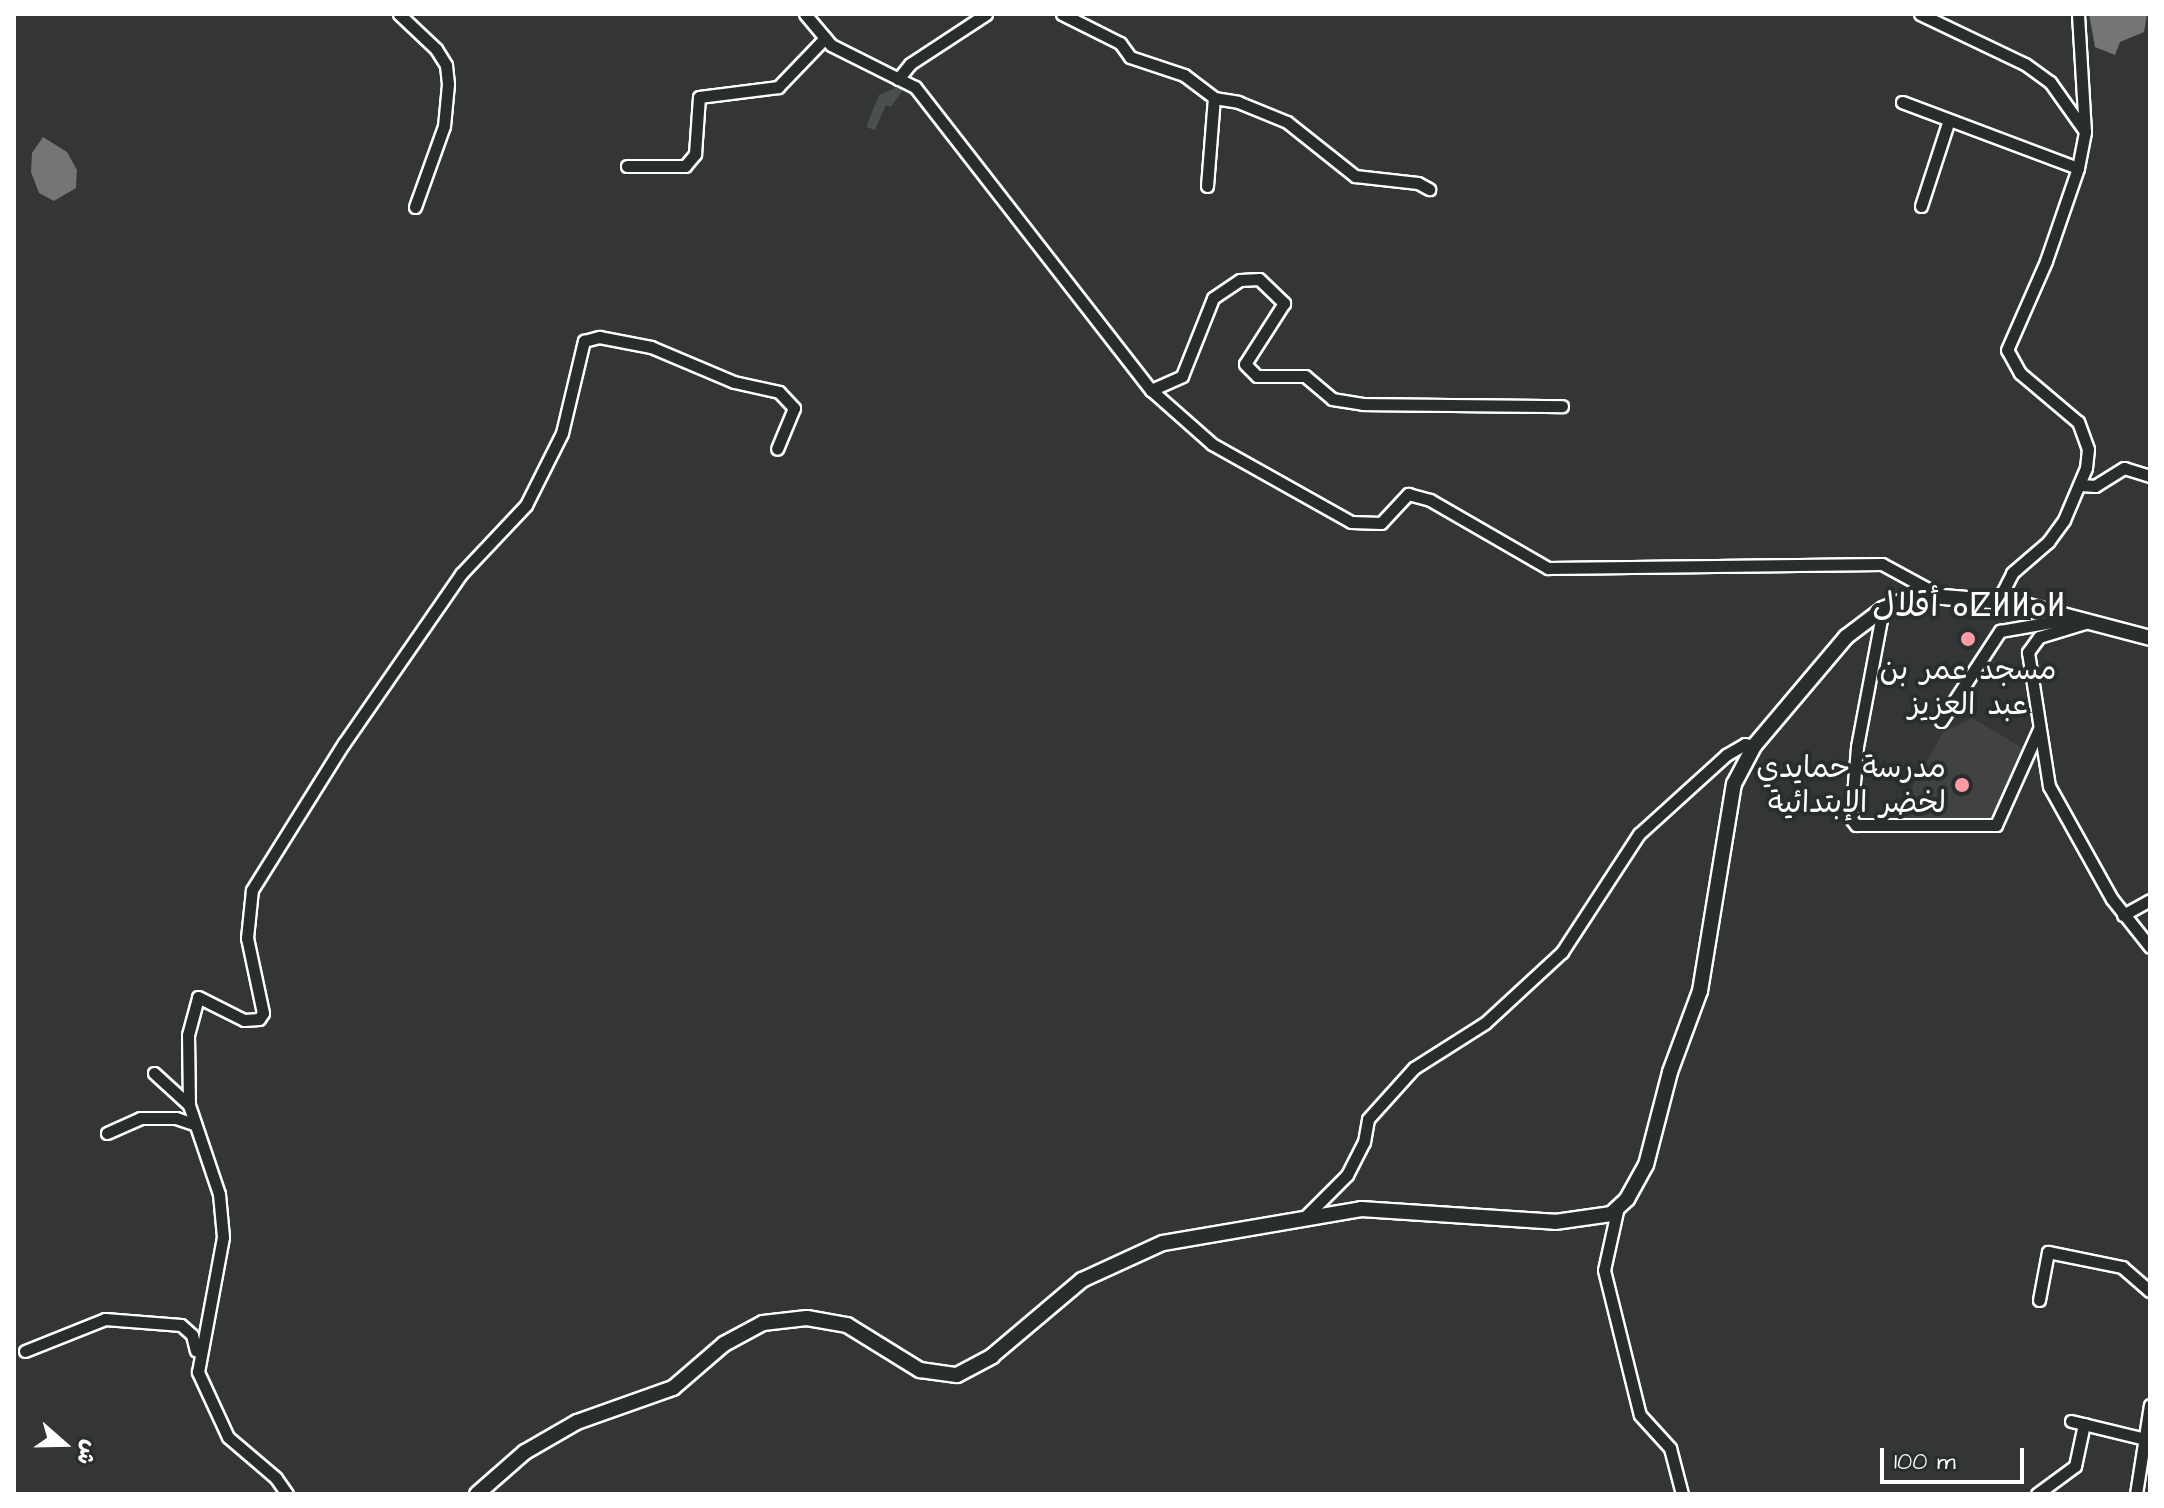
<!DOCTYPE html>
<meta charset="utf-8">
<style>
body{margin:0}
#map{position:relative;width:2164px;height:1508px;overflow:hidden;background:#333536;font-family:"Architects Daughter","Playpen Sans Arabic","Noto Sans Tifinagh",sans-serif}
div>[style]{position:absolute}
.built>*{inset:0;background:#404243}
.green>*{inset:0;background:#4c4f50}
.water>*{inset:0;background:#737576}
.roads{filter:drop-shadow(2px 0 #fff) drop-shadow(-2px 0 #fff) drop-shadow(0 2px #fff) drop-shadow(0 -2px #fff)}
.minor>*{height:11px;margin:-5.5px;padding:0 5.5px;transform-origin:5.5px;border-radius:5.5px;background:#2a2d2e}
.major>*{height:14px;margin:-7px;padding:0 7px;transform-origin:7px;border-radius:7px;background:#2a2d2e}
.dots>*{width:22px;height:22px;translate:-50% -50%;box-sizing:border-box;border:4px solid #2a2d2e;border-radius:50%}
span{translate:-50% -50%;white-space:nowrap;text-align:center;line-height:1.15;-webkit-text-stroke:8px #2a2d2e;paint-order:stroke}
.poi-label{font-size:30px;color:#fff}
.right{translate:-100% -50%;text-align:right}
.quarter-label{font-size:34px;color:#fff}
.frame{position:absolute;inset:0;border:16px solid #fff;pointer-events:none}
.north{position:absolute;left:24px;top:1404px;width:80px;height:80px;-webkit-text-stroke:6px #2a2d2e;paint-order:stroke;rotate:110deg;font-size:22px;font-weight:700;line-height:32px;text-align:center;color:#fff}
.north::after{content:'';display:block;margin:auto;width:28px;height:36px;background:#fff;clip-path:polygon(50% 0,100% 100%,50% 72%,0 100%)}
.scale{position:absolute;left:1880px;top:1448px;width:144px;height:36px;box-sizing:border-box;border:4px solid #fff;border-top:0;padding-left:10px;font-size:24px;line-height:28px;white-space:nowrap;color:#fff;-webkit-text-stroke:6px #2a2d2e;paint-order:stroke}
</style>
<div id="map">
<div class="built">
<i style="clip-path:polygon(1972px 718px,2026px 750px,1996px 819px,1894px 820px,1943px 732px)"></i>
</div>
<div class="green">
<i style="clip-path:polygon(898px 87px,903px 90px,891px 107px,886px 105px,875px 130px,866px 127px,879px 95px)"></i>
</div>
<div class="water">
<i style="clip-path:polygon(2089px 14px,2147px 14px,2144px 32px,2120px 42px,2115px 55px,2095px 47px)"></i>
<i style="clip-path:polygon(43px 137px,67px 152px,77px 170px,76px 188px,54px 201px,39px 193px,31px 172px,32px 153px)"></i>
</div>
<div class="roads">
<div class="minor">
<i style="left:399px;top:14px;width:51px;rotate:43.4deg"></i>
<i style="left:436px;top:49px;width:19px;rotate:58deg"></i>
<i style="left:446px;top:65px;width:19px;rotate:84deg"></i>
<i style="left:448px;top:84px;width:42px;rotate:95.4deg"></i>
<i style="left:444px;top:126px;width:86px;rotate:109.7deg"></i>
<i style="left:805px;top:14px;width:40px;rotate:50deg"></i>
<i style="left:831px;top:45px;width:94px;rotate:26.6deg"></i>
<i style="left:915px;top:87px;width:384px;rotate:52.1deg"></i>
<i style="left:1151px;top:390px;width:81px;rotate:41.5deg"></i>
<i style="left:1212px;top:444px;width:159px;rotate:29.3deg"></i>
<i style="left:1351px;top:522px;width:30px;rotate:2deg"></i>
<i style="left:1381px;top:523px;width:40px;rotate:-47deg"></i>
<i style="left:1408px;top:494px;width:23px;rotate:15deg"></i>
<i style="left:1430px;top:500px;width:136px;rotate:30deg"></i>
<i style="left:1548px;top:568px;width:334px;rotate:-0.7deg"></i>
<i style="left:1882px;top:564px;width:63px;rotate:28.6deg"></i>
<i style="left:1062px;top:14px;width:65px;rotate:26.6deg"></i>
<i style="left:1120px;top:43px;width:17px;rotate:54deg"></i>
<i style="left:1130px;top:57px;width:57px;rotate:18.4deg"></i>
<i style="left:1184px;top:75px;width:38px;rotate:37deg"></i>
<i style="left:1214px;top:98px;width:24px;rotate:9deg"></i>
<i style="left:1238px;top:102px;width:53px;rotate:22.2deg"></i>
<i style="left:1287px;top:122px;width:87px;rotate:38.5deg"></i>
<i style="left:1355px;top:176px;width:63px;rotate:6.3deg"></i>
<i style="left:1418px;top:183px;width:13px;rotate:29deg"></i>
<i style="left:1920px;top:14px;width:116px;rotate:25.5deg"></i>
<i style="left:2025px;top:64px;width:31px;rotate:36deg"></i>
<i style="left:2050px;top:82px;width:59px;rotate:54.7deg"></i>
<i style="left:898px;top:79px;width:19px;rotate:-51deg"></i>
<i style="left:910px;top:64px;width:91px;rotate:-33.3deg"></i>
<i style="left:1902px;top:102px;width:188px;rotate:20.6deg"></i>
<i style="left:627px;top:166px;width:58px"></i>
<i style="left:685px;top:166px;width:16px;rotate:-50deg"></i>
<i style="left:695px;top:154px;width:57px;rotate:-86deg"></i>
<i style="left:699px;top:97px;width:80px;rotate:-7.2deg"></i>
<i style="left:778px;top:87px;width:68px;rotate:-46.2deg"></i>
<i style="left:1207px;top:186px;width:88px;rotate:-85.5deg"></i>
<i style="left:1921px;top:206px;width:87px;rotate:-72deg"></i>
<i style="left:1151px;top:390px;width:34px;rotate:-24deg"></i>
<i style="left:1182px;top:376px;width:84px;rotate:-68.3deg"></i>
<i style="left:1213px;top:298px;width:32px;rotate:-34deg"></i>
<i style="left:1240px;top:280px;width:19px;rotate:-3deg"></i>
<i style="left:1259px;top:279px;width:35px;rotate:44deg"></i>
<i style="left:1284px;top:303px;width:72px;rotate:122.6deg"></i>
<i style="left:1245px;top:364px;width:17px;rotate:45deg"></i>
<i style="left:1257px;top:376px;width:48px"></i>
<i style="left:1305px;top:376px;width:35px;rotate:40deg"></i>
<i style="left:1332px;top:399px;width:31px;rotate:9deg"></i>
<i style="left:1363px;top:404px;width:199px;rotate:0.6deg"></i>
<i style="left:2081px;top:485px;width:14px;rotate:4deg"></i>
<i style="left:2095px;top:486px;width:34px;rotate:-32deg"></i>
<i style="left:2124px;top:468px;width:27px;rotate:17deg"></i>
<i style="left:1998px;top:601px;width:31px;rotate:-63deg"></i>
<i style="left:2012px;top:573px;width:48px;rotate:-40.7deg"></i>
<i style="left:2048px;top:542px;width:27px;rotate:-54deg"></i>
<i style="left:2064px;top:520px;width:56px;rotate:-67.1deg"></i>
<i style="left:2086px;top:468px;width:19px;rotate:-84deg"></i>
<i style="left:2088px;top:449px;width:29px;rotate:-110deg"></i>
<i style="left:2078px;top:422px;width:76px;rotate:-139.8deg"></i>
<i style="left:2020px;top:373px;width:26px;rotate:-119deg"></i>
<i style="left:2007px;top:350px;width:97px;rotate:-66.3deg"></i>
<i style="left:2046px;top:261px;width:98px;rotate:-71deg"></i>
<i style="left:2078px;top:168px;width:37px;rotate:-79deg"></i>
<i style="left:2085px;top:132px;width:118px;rotate:-93.4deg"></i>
<i style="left:1883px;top:609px;width:140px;rotate:100.7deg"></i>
<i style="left:1857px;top:747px;width:72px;rotate:94.8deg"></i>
<i style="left:1851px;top:819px;width:8px;rotate:50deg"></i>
<i style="left:1856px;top:825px;width:140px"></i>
<i style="left:1996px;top:825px;width:105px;rotate:-65.9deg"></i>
<i style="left:2085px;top:623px;width:48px;rotate:163.1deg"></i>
<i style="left:2039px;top:637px;width:19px;rotate:126deg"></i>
<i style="left:2028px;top:652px;width:136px;rotate:81.1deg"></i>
<i style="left:2049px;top:786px;width:129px;rotate:60.9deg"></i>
<i style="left:2112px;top:899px;width:61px;rotate:51.6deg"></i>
<i style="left:1941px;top:721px;width:108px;rotate:-56.8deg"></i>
<i style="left:2000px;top:631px;width:70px;rotate:-9.9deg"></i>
<i style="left:2123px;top:915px;width:31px;rotate:-29deg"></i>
<i style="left:154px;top:1073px;width:47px;rotate:42.4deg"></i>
<i style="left:107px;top:1133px;width:36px;rotate:-24deg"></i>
<i style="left:140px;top:1118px;width:36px"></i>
<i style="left:176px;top:1118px;width:18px;rotate:19deg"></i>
<i style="left:1617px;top:1211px;width:60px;rotate:102.4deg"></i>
<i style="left:1604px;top:1270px;width:149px;rotate:76.1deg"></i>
<i style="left:1640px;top:1415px;width:45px;rotate:47.7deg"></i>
<i style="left:1670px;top:1448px;width:48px;rotate:75.4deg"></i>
<i style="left:1303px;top:1219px;width:62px;rotate:-45deg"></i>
<i style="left:1347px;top:1175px;width:37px;rotate:-63deg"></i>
<i style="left:1364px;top:1142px;width:23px;rotate:-80deg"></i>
<i style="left:1368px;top:1119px;width:69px;rotate:-48deg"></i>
<i style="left:1414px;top:1068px;width:84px;rotate:-32.4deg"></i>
<i style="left:1485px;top:1023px;width:105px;rotate:-42.7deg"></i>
<i style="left:1562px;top:952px;width:141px;rotate:-56.9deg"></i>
<i style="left:1639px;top:834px;width:118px;rotate:-42.2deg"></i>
<i style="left:1726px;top:755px;width:22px;rotate:-30deg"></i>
<i style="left:1745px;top:744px;width:9px;rotate:13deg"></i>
<i style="left:2039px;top:1300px;width:49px;rotate:-79.4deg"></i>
<i style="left:2048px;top:1252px;width:76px;rotate:11.5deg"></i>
<i style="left:2122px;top:1267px;width:37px;rotate:41deg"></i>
<i style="left:25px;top:1351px;width:86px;rotate:-21.8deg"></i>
<i style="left:105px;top:1319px;width:76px;rotate:4.5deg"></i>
<i style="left:181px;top:1325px;width:15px;rotate:42deg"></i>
<i style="left:192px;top:1335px;width:16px;rotate:76deg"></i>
<i style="left:2071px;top:1421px;width:80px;rotate:13.7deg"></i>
<i style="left:287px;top:1494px;width:19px;rotate:-125deg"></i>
<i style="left:276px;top:1478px;width:63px;rotate:-139.5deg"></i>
<i style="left:228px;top:1437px;width:72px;rotate:-114.8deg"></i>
<i style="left:198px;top:1372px;width:137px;rotate:-79.5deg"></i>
<i style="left:223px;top:1237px;width:43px;rotate:-95.3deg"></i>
<i style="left:219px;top:1194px;width:94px;rotate:-108.6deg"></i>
<i style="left:189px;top:1105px;width:70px;rotate:-90.8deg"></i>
<i style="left:188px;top:1035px;width:39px;rotate:-75deg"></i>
<i style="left:198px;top:997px;width:51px;rotate:26.6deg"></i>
<i style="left:244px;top:1020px;width:15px;rotate:-4deg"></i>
<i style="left:259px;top:1019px;width:7px;rotate:-56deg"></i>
<i style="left:263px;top:1013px;width:77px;rotate:-102deg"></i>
<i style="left:247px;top:938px;width:48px;rotate:-84.1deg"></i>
<i style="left:252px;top:890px;width:173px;rotate:-58deg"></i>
<i style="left:344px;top:743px;width:206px;rotate:-55.3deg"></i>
<i style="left:461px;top:574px;width:95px;rotate:-46.7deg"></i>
<i style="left:526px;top:505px;width:80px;rotate:-63.4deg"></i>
<i style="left:562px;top:433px;width:95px;rotate:-76.6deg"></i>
<i style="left:584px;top:341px;width:16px;rotate:-15deg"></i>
<i style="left:599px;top:337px;width:53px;rotate:10.9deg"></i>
<i style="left:651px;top:347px;width:90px;rotate:22.9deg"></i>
<i style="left:734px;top:382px;width:46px;rotate:12.5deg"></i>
<i style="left:779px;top:392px;width:22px;rotate:47deg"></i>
<i style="left:794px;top:408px;width:44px;rotate:112.5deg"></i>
<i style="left:2037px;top:1494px;width:47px;rotate:-36.4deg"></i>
<i style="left:2075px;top:1466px;width:43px;rotate:-77.9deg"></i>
<i style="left:2136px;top:1494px;width:90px;rotate:-81.1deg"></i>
</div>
<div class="major">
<i style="left:477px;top:1494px;width:64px;rotate:-41.2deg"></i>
<i style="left:525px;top:1452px;width:60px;rotate:-30deg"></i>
<i style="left:577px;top:1422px;width:102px;rotate:-19.5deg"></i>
<i style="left:673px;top:1388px;width:67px;rotate:-40.8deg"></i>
<i style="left:724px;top:1344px;width:44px;rotate:-28.3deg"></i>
<i style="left:763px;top:1323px;width:44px;rotate:-6.5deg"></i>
<i style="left:807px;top:1318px;width:41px;rotate:9.9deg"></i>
<i style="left:847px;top:1325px;width:86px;rotate:31.7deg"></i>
<i style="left:920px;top:1370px;width:37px;rotate:8deg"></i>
<i style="left:957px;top:1375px;width:40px;rotate:-28deg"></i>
<i style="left:992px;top:1356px;width:118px;rotate:-40.2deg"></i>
<i style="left:1082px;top:1280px;width:89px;rotate:-24.6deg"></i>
<i style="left:1163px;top:1243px;width:201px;rotate:-9.7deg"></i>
<i style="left:1361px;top:1209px;width:194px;rotate:3.8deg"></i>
<i style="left:1555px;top:1222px;width:57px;rotate:-8.1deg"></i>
<i style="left:1611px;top:1214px;width:22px;rotate:-43deg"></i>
<i style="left:1627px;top:1199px;width:39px;rotate:-61deg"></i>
<i style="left:1646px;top:1165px;width:96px;rotate:-75.5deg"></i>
<i style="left:1670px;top:1072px;width:86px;rotate:-69.7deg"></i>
<i style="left:1700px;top:991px;width:210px;rotate:-80.7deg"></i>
<i style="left:1734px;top:784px;width:43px;rotate:-62.2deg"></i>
<i style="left:1754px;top:746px;width:143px;rotate:-49.8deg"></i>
<i style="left:1846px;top:637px;width:46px;rotate:-37.1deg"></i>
<i style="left:1883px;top:609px;width:38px;rotate:-22deg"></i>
<i style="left:1918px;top:595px;width:99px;rotate:4.6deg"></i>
<i style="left:2017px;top:603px;width:138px;rotate:14.7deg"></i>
</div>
</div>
<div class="dots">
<i style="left:1968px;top:639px;background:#ff9aa2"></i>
<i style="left:1962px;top:785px;background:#ff9aa2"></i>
</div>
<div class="poi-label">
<span style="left:1968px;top:687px">مسجد عمر بن<br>عبد العزيز</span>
<span class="right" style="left:1946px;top:785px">مدرسة حمايدي<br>لخضر الإبتدائية</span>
</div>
<div class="quarter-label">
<span style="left:1969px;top:607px">أقلال ⴰⵇⵍⵍⴰⵍ</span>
</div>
<div class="frame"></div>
<div class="north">ش</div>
<div class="scale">100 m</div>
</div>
